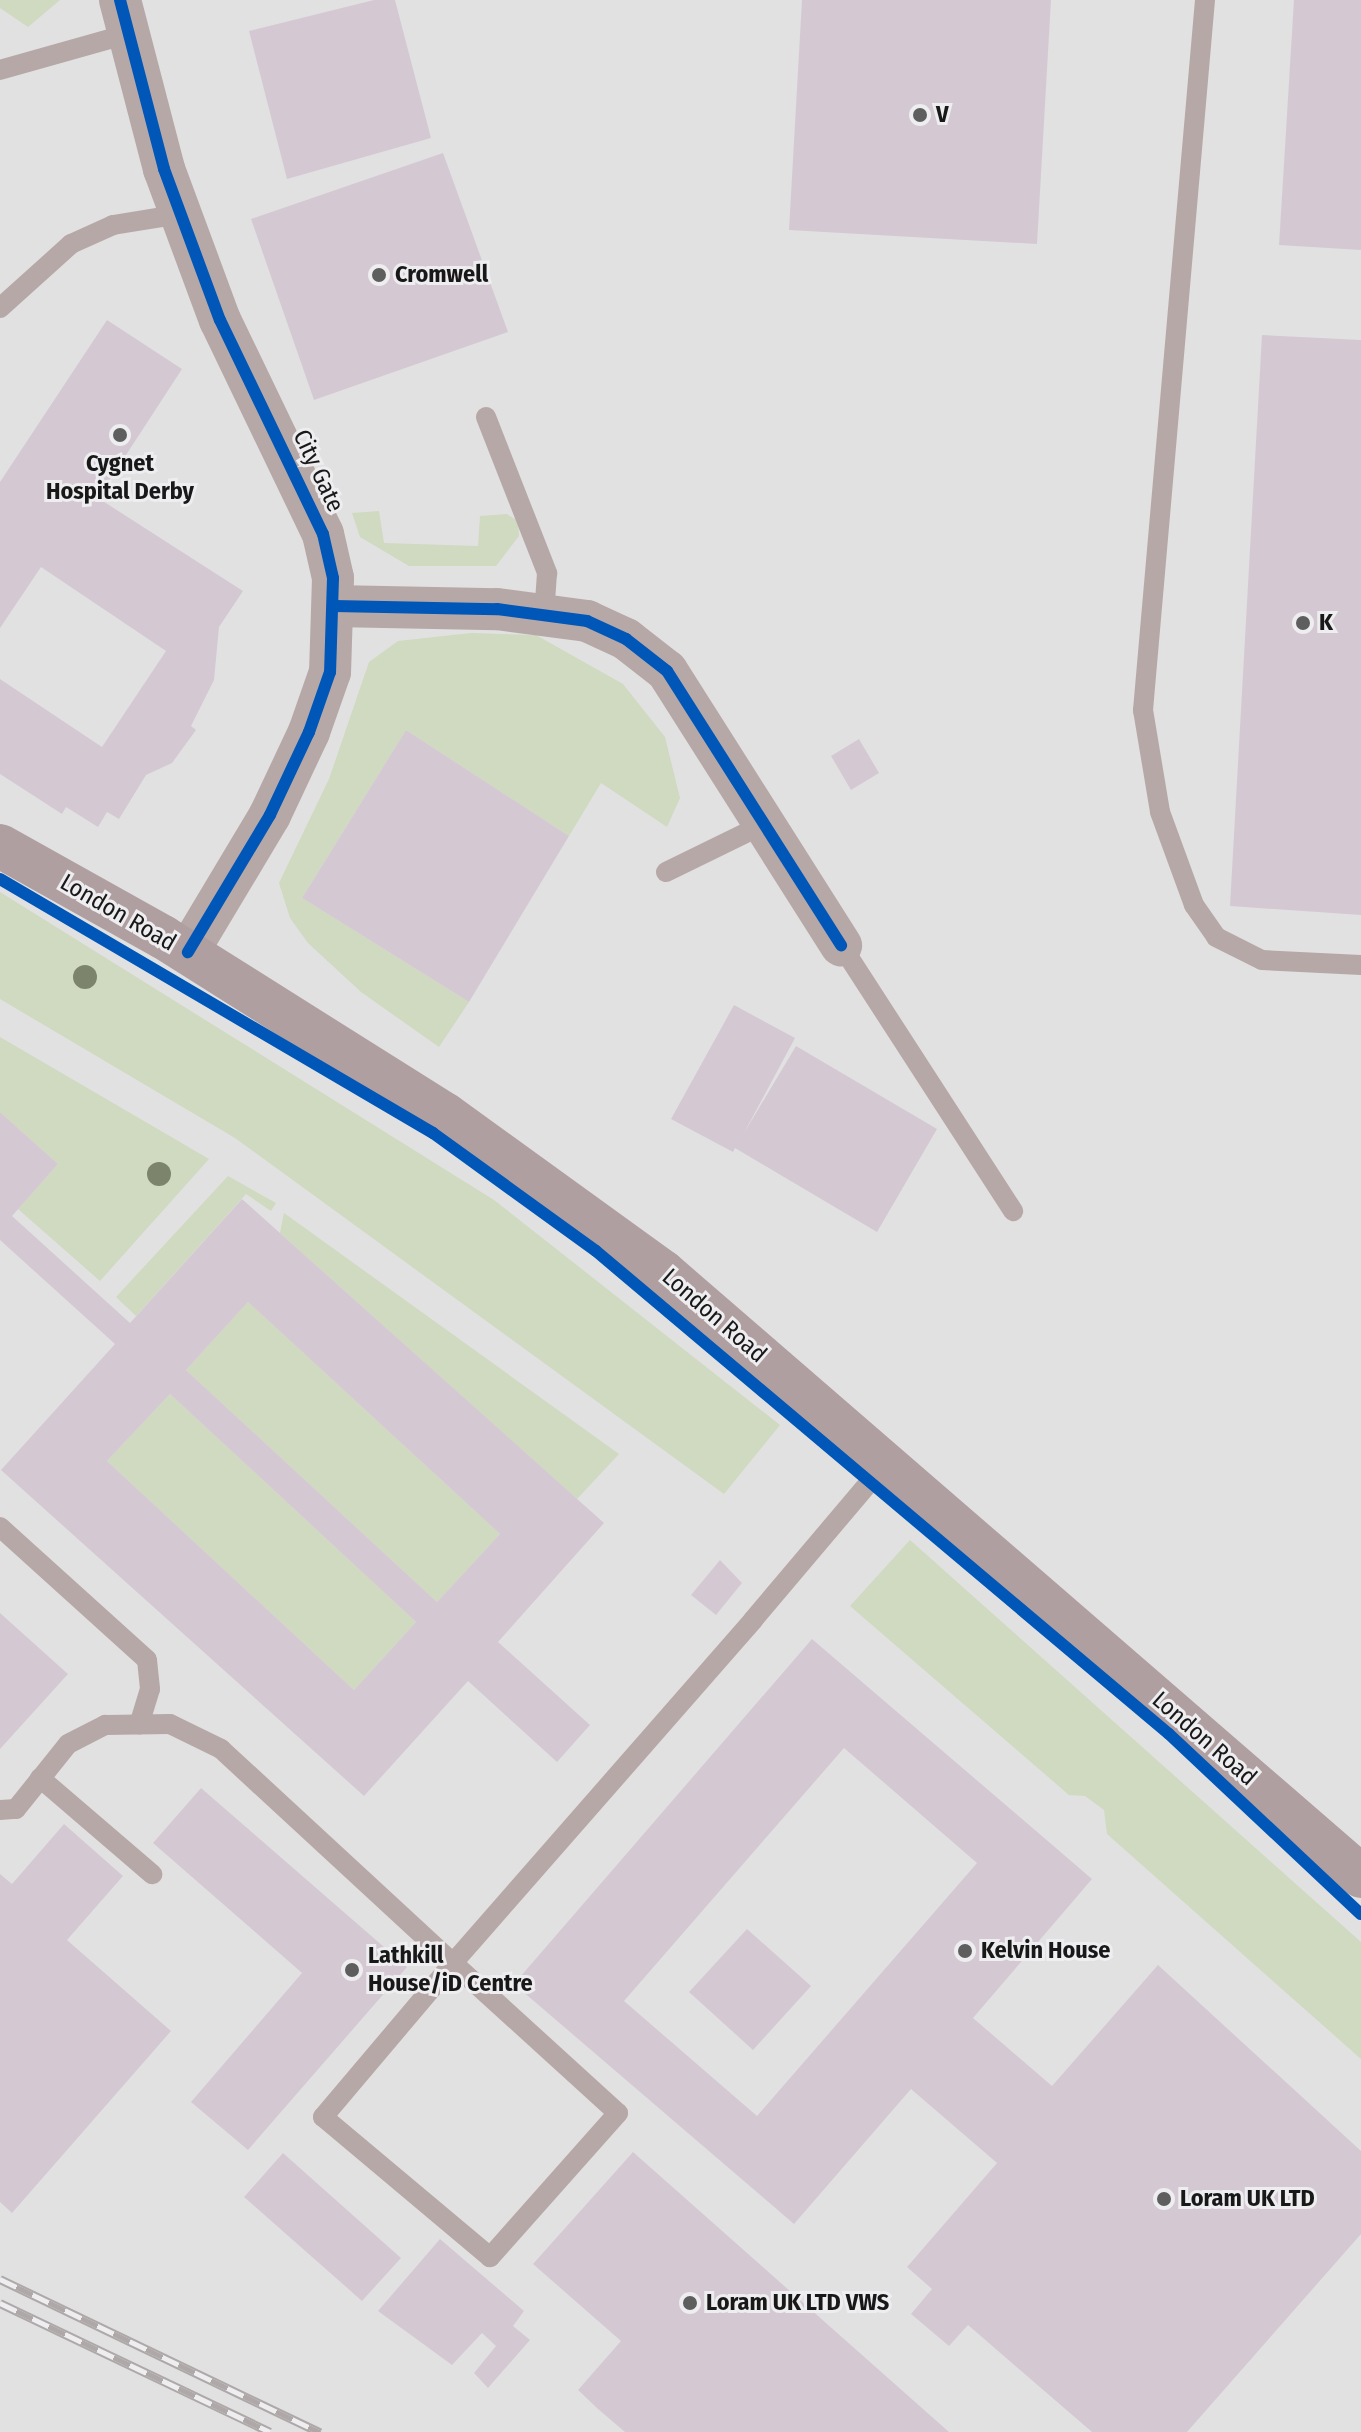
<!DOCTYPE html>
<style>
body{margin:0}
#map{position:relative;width:1361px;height:2432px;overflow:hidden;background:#e1e1e2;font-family:"Fira Sans Condensed",sans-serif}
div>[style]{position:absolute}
.green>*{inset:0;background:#cfdac0}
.building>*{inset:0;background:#d4c9d2}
.lane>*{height:20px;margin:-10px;padding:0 10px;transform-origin:10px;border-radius:10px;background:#b7a8a8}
.street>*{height:42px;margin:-21px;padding:0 21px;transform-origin:21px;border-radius:21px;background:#b7a8a8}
.primary>*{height:44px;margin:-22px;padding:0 22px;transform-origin:22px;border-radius:22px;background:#b09fa0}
.rail>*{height:9px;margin-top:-4.5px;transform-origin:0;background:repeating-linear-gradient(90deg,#eeedf0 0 18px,#aea8a8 0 36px);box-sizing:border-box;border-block:2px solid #aea8a8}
.cycleway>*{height:12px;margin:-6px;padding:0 6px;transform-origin:6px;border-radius:6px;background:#0057b8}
.trees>*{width:24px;height:24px;margin:-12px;border-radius:50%;background:#7c856c}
.dots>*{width:22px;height:22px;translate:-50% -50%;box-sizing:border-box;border:4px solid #eeedf0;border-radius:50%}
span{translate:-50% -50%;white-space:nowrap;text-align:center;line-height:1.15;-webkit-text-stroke:6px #eeedf0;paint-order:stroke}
.poi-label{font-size:24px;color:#181819;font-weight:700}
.left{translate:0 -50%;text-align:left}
.street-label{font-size:24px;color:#181819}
</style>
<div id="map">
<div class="green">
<i style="clip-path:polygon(0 0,60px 0,28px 27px,0 8px)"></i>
<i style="clip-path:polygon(379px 511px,384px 543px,478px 546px,480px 516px,507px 514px,518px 521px,519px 536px,496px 566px,409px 566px,360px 537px,352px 513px)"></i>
<i style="clip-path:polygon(471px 633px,536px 635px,623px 684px,665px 737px,680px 798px,667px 827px,601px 783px,569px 836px,406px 730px,302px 898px,469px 1002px,439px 1047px,361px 992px,308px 943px,290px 918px,279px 883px,329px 779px,369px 662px,398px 641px)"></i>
<i style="clip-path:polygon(0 892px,494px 1200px,780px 1425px,724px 1494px,235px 1138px,0 999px)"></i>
<i style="clip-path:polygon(0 1037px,209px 1159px,100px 1281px,18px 1209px,58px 1164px,0 1112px)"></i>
<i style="clip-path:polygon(228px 1176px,276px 1203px,271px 1211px,246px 1194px,136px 1316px,116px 1297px)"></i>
<i style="clip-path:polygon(284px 1213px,619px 1454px,577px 1499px,280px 1233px)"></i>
<i style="clip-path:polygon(248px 1302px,500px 1534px,437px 1602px,186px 1370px)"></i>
<i style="clip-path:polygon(170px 1394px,416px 1622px,354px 1690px,107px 1461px)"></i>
<i style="clip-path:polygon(910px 1540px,1361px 1942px,1361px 2059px,1107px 1834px,1104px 1810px,1085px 1796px,1069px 1795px,850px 1606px)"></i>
</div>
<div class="building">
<i style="clip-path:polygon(374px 0,395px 0,431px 138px,287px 179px,249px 31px)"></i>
<i style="clip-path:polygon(802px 0,1051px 0,1037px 244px,789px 230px)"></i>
<i style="clip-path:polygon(1294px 0,1361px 0,1361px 250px,1279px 245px)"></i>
<i style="clip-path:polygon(443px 153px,508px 332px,314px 400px,251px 219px)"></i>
<i style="clip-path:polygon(107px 320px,182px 369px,98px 498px,243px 591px,219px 627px,214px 680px,191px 726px,196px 730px,172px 763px,146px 775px,119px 819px,107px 812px,98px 827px,66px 807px,62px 814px,0 774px,0 679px,102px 747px,166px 651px,41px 567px,0 628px,0 482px)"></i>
<i style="clip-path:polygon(1262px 335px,1361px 340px,1361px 915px,1230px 906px)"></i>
<i style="clip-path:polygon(406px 730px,569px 836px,469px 1002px,302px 898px)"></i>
<i style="clip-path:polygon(859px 739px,879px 773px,851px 790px,831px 756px)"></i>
<i style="clip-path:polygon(734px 1005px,795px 1038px,744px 1133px,796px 1046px,937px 1129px,877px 1232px,735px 1148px,733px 1152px,671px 1119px)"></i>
<i style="clip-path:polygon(evenodd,0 1112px,58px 1164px,12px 1216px,130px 1323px,242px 1199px,604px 1523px,498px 1642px,590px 1725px,557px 1762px,468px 1681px,364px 1796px,1px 1470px,115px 1344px,0 1240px,0 1112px,248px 1302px,500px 1534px,437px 1602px,186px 1370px,248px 1302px,0 1112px,170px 1394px,416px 1622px,354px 1690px,107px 1461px,170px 1394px)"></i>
<i style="clip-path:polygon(720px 1560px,742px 1583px,716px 1615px,691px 1595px)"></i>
<i style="clip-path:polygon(0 1613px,68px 1674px,0 1749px)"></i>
<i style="clip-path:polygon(evenodd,812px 1639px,1092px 1879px,973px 2018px,1052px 2086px,1158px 1965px,1361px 2151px,1361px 2234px,1187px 2432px,1092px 2432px,968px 2325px,949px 2346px,911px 2314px,932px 2289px,907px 2267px,997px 2163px,911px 2089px,794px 2224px,514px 1984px,812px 1639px,844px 1748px,977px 1863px,757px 2116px,624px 2001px,844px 1748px)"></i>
<i style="clip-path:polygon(201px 1788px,407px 1967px,248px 2150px,191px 2102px,302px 1973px,153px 1843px)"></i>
<i style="clip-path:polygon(64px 1824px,123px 1876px,67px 1940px,171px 2031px,12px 2213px,0 2202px,0 1874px,12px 1884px)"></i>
<i style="clip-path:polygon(747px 1929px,811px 1986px,753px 2050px,689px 1992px)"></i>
<i style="clip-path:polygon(633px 2152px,949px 2432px,625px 2432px,598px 2409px,578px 2390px,621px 2341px,533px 2264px)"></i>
<i style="clip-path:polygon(283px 2153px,401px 2258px,362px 2301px,244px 2197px)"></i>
<i style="clip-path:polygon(440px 2239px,524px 2311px,513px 2326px,530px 2340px,488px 2388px,474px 2373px,496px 2346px,482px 2333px,452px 2365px,378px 2311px)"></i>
</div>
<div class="lane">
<i style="left:1205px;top:0;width:713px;rotate:94.99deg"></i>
<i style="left:1143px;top:710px;width:103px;rotate:80.5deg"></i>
<i style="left:1160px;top:812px;width:99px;rotate:69.9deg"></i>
<i style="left:1194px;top:905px;width:39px;rotate:55deg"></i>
<i style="left:1216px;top:937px;width:51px;rotate:26.6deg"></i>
<i style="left:1262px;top:960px;width:99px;rotate:2.9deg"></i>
<i style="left:0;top:70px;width:132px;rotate:-15.8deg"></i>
<i style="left:0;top:308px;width:96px;rotate:-42deg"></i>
<i style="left:71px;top:244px;width:46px;rotate:-24.3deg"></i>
<i style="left:113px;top:225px;width:68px;rotate:-9.3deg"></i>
<i style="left:486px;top:417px;width:168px;rotate:68.6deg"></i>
<i style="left:547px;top:573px;width:43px;rotate:94deg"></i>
<i style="left:666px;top:872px;width:107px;rotate:-26.1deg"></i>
<i style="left:841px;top:945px;width:317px;rotate:57.1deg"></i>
<i style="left:0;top:1527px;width:198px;rotate:42.1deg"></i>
<i style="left:147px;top:1660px;width:29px;rotate:84deg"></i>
<i style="left:150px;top:1689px;width:37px;rotate:107deg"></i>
<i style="left:40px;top:1778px;width:148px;rotate:40.6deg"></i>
<i style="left:0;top:1810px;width:16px;rotate:-4deg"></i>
<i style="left:16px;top:1809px;width:83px;rotate:-51.3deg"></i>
<i style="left:68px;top:1744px;width:42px;rotate:-27.2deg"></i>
<i style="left:105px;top:1725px;width:65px;rotate:-0.9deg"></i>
<i style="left:170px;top:1724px;width:57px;rotate:26.1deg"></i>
<i style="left:221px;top:1749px;width:316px;rotate:42.7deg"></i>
<i style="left:453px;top:1963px;width:223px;rotate:42.3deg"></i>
<i style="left:618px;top:2113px;width:193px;rotate:131.6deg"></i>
<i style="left:490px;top:2257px;width:218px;rotate:-140deg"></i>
<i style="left:323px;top:2117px;width:202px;rotate:-49.8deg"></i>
<i style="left:453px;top:1963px;width:456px;rotate:-48.8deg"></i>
<i style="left:753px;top:1620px;width:204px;rotate:-49.8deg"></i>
</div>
<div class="street">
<i style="left:120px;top:0;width:175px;rotate:75.4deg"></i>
<i style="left:164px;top:169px;width:161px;rotate:69.7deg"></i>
<i style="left:220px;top:320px;width:237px;rotate:64.3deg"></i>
<i style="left:323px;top:534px;width:45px;rotate:77.2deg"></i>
<i style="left:333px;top:578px;width:94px;rotate:91.8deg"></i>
<i style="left:330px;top:672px;width:64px;rotate:109.3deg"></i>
<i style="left:309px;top:732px;width:92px;rotate:115.2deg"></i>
<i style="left:270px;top:815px;width:160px;rotate:120.9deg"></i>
<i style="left:334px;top:606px;width:163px;rotate:1.1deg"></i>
<i style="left:497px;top:609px;width:91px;rotate:7.6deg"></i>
<i style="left:587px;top:621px;width:43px;rotate:24.8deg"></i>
<i style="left:626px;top:639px;width:52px;rotate:38deg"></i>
<i style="left:667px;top:671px;width:325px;rotate:57.6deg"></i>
</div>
<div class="primary">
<i style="left:0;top:846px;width:187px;rotate:29.2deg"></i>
<i style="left:163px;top:937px;width:334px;rotate:32.2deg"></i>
<i style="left:446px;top:1115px;width:268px;rotate:35.9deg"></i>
<i style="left:663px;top:1272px;width:923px;rotate:40.87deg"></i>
</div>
<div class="rail">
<i style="left:0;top:2279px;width:355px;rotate:25.6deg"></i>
<i style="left:0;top:2303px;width:299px;rotate:25.5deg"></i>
</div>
<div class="cycleway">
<i style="left:120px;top:0;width:175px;rotate:75.4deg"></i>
<i style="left:164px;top:169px;width:161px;rotate:69.7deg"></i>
<i style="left:220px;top:320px;width:237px;rotate:64.3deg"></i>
<i style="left:323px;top:534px;width:45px;rotate:77.2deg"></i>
<i style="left:333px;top:578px;width:94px;rotate:91.8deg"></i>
<i style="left:330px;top:672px;width:64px;rotate:109.3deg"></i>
<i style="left:309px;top:732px;width:92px;rotate:115.2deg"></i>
<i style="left:270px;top:815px;width:160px;rotate:120.9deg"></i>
<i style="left:334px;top:606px;width:163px;rotate:1.1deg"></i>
<i style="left:497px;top:609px;width:91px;rotate:7.6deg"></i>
<i style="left:587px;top:621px;width:43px;rotate:24.8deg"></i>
<i style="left:626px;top:639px;width:52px;rotate:38deg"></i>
<i style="left:667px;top:671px;width:325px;rotate:57.6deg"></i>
<i style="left:0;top:879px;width:502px;rotate:30.4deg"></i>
<i style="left:433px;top:1133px;width:201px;rotate:35.9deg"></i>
<i style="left:596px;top:1251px;width:749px;rotate:40.13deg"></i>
<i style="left:1169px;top:1734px;width:263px;rotate:43.2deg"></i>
</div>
<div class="trees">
<i style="left:85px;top:977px"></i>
<i style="left:159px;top:1174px"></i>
</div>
<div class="dots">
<i style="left:920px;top:115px;background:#5e5e5f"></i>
<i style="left:379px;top:275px;background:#5e5e5f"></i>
<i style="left:120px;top:435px;background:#5e5e5f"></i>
<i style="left:1303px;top:623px;background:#5e5e5f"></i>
<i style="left:965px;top:1951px;background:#5e5e5f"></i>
<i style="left:352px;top:1970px;background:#5e5e5f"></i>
<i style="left:1164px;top:2199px;background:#5e5e5f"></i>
<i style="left:690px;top:2303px;background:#5e5e5f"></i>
</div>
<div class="poi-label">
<span class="left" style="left:936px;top:115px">V</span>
<span class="left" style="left:395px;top:275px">Cromwell</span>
<span style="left:120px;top:478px">Cygnet<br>Hospital Derby</span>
<span class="left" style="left:1319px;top:623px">K</span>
<span class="left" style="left:981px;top:1951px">Kelvin House</span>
<span class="left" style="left:368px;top:1970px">Lathkill<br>House/iD Centre</span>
<span class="left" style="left:1180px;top:2199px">Loram UK LTD</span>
<span class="left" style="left:706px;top:2303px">Loram UK LTD VWS</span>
</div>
<div class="street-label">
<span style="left:318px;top:471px;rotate:65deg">City Gate</span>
<span style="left:118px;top:913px;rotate:30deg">London Road</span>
<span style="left:714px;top:1316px;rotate:41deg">London Road</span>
<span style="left:1204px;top:1739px;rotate:41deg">London Road</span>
</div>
</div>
